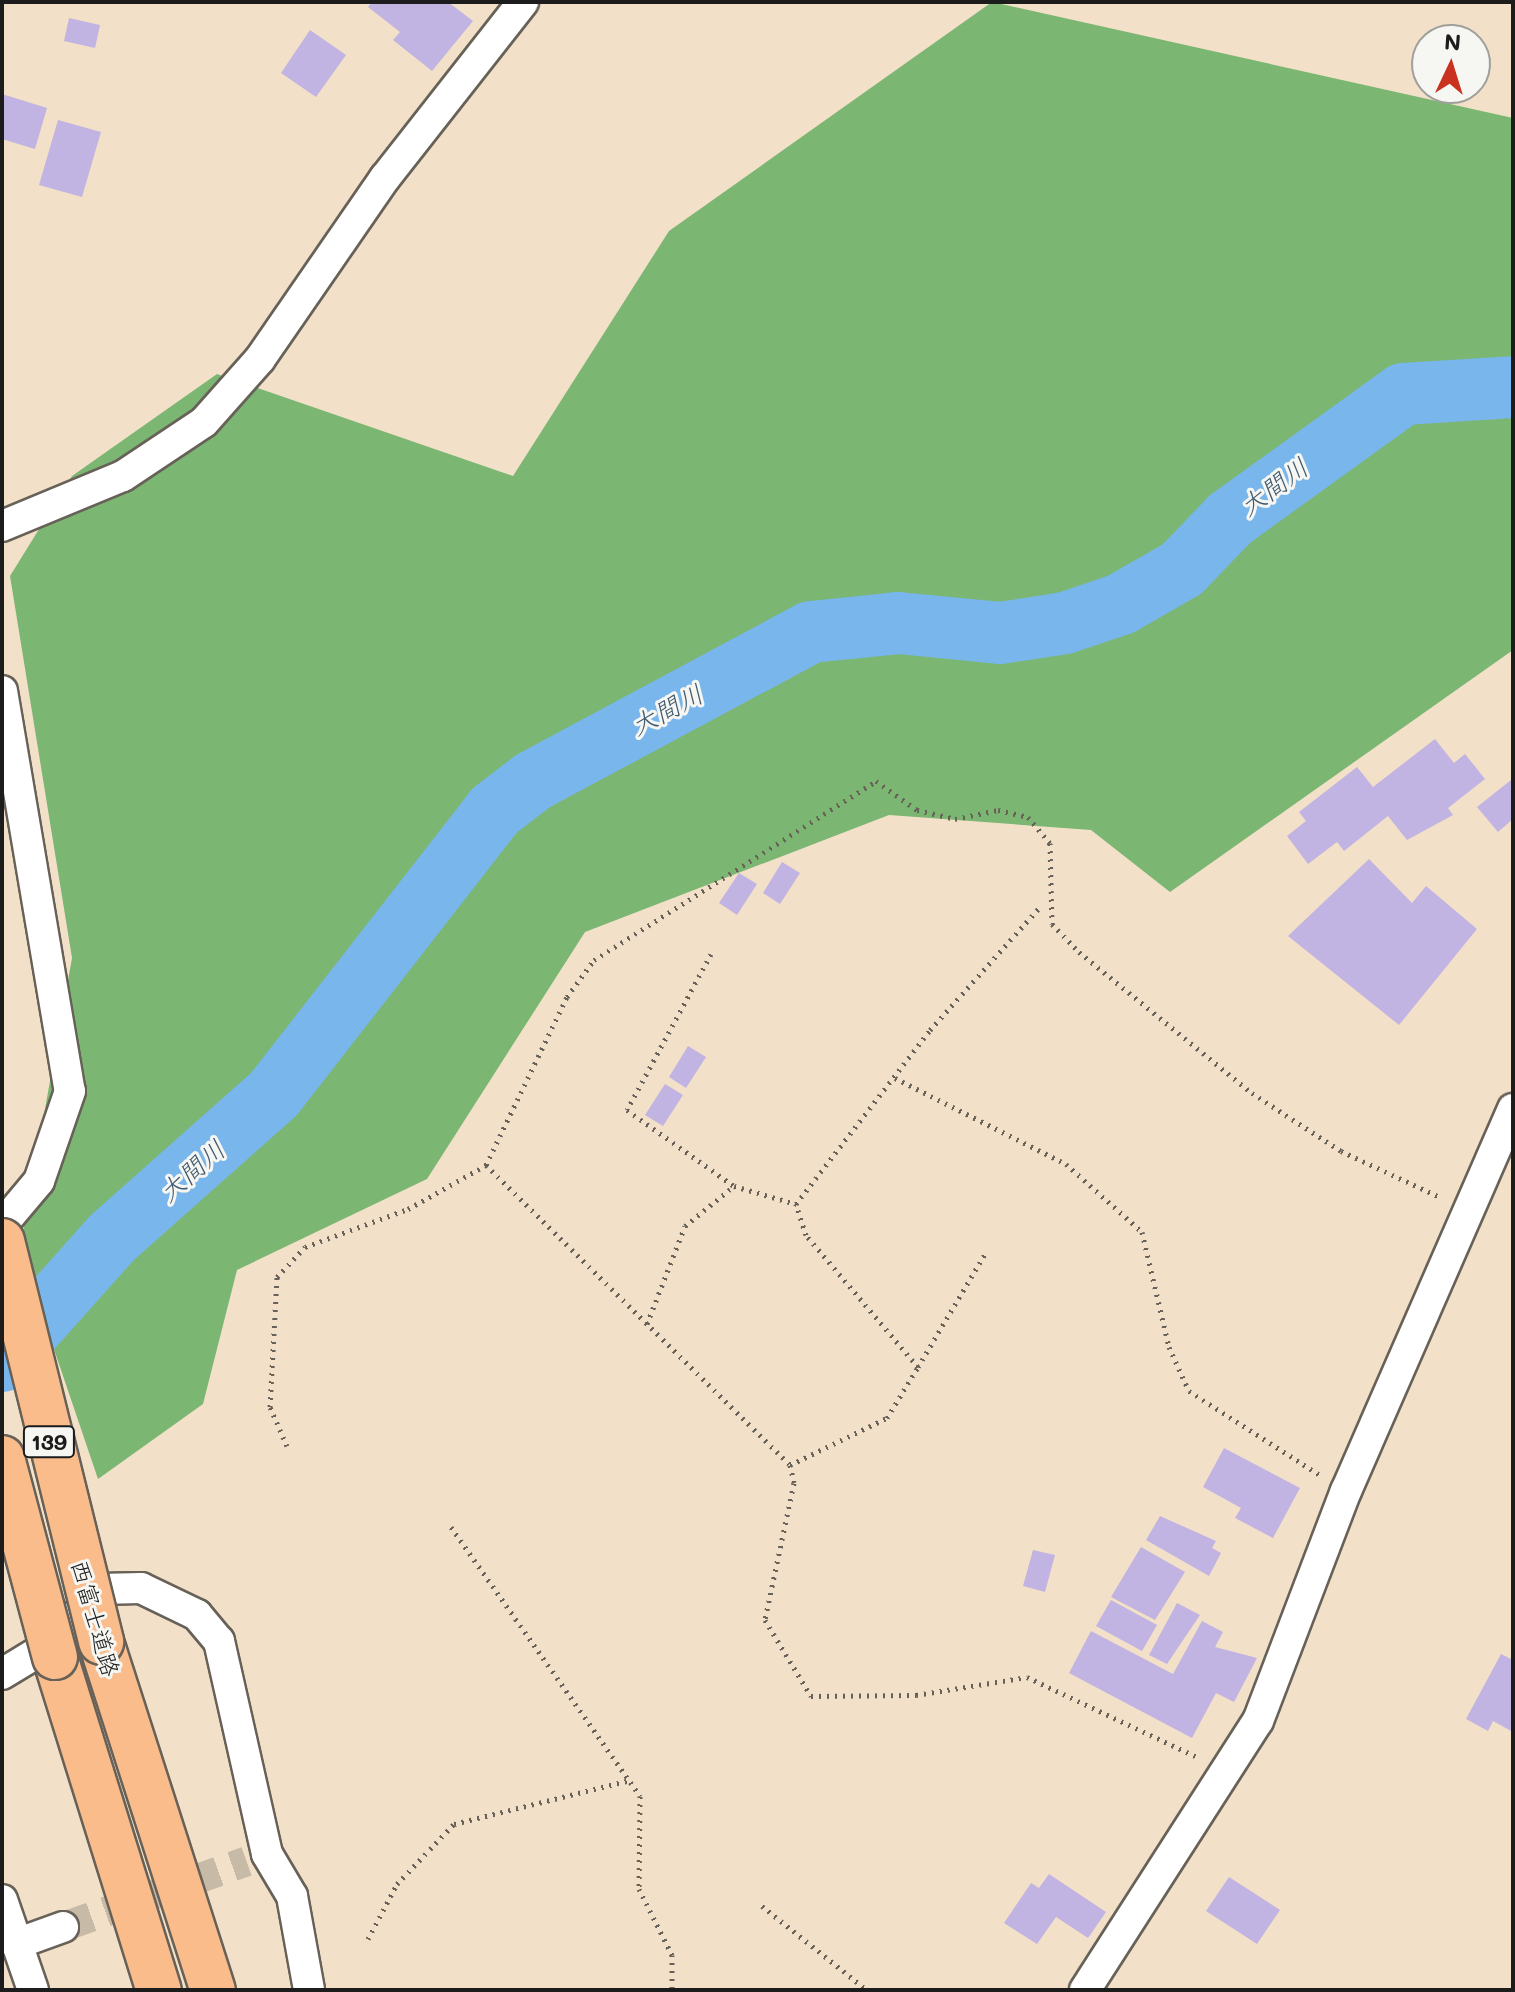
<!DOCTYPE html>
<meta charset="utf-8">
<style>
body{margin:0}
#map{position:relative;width:1515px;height:1992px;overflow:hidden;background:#f2e1c8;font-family:Mali,"Klee One",sans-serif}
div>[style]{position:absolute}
.forest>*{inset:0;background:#7cb673}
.river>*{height:62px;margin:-31px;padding:0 31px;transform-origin:31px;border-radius:31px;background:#78b6eb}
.building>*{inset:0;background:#c1b3e2}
.street-tunnel>*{height:30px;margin-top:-15px;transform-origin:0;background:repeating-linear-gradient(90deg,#c7baa6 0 30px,transparent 0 45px)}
.path>*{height:5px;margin-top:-2.5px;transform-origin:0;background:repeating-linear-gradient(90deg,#676158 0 2px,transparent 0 8px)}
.roads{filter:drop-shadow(2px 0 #676158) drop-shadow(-2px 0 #676158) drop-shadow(0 2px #676158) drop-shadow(0 -2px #676158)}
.street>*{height:30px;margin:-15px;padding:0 15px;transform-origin:15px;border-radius:15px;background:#fff}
.highway>*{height:44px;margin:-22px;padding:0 22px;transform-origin:22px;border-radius:22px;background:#fabc8b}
.bridges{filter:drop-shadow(2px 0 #676158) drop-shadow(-2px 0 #676158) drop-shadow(0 2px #676158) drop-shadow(0 -2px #676158)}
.highway-bridge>*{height:44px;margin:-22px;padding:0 22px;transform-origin:22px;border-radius:22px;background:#fabc8b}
span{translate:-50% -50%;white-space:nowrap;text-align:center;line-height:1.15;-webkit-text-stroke:6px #f6f6f2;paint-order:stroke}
.shield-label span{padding:2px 6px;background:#f6f6f2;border:2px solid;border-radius:6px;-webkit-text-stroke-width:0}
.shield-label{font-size:22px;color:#1c1c1c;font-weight:700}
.street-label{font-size:24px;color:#1c1c1c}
.water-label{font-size:26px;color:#415a6f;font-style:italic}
.frame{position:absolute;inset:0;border:4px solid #1c1c1c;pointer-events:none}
.north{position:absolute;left:1411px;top:24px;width:80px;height:80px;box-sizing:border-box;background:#f6f6f2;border:2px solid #9f9f9c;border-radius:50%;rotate:4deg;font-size:22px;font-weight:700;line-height:32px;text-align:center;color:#1c1c1c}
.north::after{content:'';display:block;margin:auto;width:28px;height:36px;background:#c8321e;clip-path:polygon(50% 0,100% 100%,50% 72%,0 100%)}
</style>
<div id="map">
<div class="forest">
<i style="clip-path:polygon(992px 2px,1513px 118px,1513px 650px,1170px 892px,1091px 830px,889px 815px,585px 932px,427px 1179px,237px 1270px,203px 1404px,98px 1479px,20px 1249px,72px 958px,10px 576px,72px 476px,217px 374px,513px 476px,669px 231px)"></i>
</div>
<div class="river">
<i style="left:2px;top:1361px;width:166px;rotate:-48.2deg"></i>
<i style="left:113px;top:1237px;width:215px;rotate:-41.6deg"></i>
<i style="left:274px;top:1094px;width:358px;rotate:-52.1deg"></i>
<i style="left:494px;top:811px;width:49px;rotate:-37.6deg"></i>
<i style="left:533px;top:781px;width:315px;rotate:-28.2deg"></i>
<i style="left:811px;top:632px;width:87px;rotate:-5.9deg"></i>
<i style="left:898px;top:623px;width:102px;rotate:5.6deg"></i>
<i style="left:1000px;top:633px;width:66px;rotate:-8.7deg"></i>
<i style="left:1065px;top:623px;width:59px;rotate:-18.7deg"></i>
<i style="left:1121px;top:604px;width:70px;rotate:-29.8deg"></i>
<i style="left:1182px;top:569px;width:69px;rotate:-46.2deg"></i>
<i style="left:1230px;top:519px;width:213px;rotate:-35.8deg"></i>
<i style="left:1403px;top:394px;width:110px;rotate:-3.6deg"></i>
</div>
<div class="building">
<i style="clip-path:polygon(372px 2px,448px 2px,473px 21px,432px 71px,393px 40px,400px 32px,368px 7px)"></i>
<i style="clip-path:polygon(69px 18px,100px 25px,95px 48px,64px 41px)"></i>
<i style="clip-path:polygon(310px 30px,346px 55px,316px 97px,281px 73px)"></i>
<i style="clip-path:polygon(2px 94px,47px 108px,35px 149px,2px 139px)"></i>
<i style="clip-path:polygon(58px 120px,101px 132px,82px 197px,39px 185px)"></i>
<i style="clip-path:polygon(1435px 739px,1454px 763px,1465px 754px,1485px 779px,1448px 808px,1453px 815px,1407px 840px,1388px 816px,1344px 851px,1337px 842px,1308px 864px,1287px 836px,1306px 821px,1299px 812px,1357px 767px,1373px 787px)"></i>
<i style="clip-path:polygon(1511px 780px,1513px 819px,1498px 832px,1477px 807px)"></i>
<i style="clip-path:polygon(1369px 859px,1412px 903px,1426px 886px,1477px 929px,1399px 1025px,1288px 936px)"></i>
<i style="clip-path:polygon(782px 862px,800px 873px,780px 904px,763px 893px)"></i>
<i style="clip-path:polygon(739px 873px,757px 884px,737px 915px,719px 903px)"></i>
<i style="clip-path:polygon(688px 1046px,706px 1057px,686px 1088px,669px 1077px)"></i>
<i style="clip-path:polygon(665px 1084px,683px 1095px,663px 1126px,645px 1115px)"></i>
<i style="clip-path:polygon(1224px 1448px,1300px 1488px,1273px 1538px,1235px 1518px,1241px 1508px,1203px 1487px)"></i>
<i style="clip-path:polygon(1160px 1516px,1216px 1541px,1212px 1548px,1221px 1553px,1209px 1576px,1146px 1540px)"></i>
<i style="clip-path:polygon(1141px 1547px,1185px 1572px,1155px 1620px,1111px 1597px)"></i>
<i style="clip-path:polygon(1033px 1550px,1055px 1555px,1045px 1592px,1023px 1586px)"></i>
<i style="clip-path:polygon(1111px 1600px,1157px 1625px,1142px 1651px,1096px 1626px)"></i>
<i style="clip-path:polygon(1177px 1603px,1200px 1615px,1167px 1664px,1149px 1655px)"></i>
<i style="clip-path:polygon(1202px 1621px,1223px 1632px,1215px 1647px,1257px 1658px,1234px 1702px,1216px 1693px,1192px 1738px,1069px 1673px,1091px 1631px,1173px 1674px)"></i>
<i style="clip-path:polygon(1501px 1654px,1513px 1660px,1513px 1732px,1493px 1721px,1488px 1731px,1466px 1719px)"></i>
<i style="clip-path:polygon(1049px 1874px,1106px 1912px,1088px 1938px,1056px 1917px,1037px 1944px,1004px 1923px,1031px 1883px,1039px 1888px)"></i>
<i style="clip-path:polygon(1229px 1877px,1280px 1910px,1257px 1944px,1206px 1911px)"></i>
</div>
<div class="street-tunnel">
<i style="left:63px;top:1927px;width:195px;rotate:-19.7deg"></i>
</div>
<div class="path">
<i style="left:711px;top:954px;width:177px;rotate:118.3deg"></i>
<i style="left:627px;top:1110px;width:131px;rotate:35.4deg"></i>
<i style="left:734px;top:1186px;width:65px;rotate:16.2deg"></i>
<i style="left:796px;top:1204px;width:220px;rotate:-52.4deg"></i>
<i style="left:930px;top:1030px;width:165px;rotate:-48.2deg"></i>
<i style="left:895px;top:1078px;width:191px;rotate:26.7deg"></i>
<i style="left:1066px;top:1164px;width:102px;rotate:41.8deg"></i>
<i style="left:1142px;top:1232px;width:118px;rotate:76.8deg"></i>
<i style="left:1169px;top:1347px;width:48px;rotate:65.6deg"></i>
<i style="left:1189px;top:1391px;width:156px;rotate:32.7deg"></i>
<i style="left:486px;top:1165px;width:427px;rotate:44.6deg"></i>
<i style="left:790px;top:1465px;width:18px;rotate:77deg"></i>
<i style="left:794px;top:1483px;width:140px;rotate:102deg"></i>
<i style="left:765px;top:1620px;width:89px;rotate:58.8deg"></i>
<i style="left:811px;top:1696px;width:105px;rotate:-0.5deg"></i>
<i style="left:916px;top:1695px;width:112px;rotate:-9.2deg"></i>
<i style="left:1027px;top:1677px;width:188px;rotate:25.2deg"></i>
<i style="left:647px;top:1324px;width:105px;rotate:-68.8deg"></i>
<i style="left:685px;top:1226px;width:63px;rotate:-39.2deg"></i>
<i style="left:918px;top:1367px;width:134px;rotate:-59.4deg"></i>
<i style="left:287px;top:1446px;width:43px;rotate:-113.6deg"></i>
<i style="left:270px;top:1407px;width:130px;rotate:-86.9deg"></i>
<i style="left:277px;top:1277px;width:41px;rotate:-47deg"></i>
<i style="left:305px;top:1247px;width:110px;rotate:-20.3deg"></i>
<i style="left:408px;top:1209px;width:90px;rotate:-29.4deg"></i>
<i style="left:486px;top:1165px;width:187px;rotate:-64.3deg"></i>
<i style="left:567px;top:997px;width:46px;rotate:-53.9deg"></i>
<i style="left:594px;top:960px;width:334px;rotate:-32.4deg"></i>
<i style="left:876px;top:781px;width:50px;rotate:35.3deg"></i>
<i style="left:917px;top:810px;width:39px;rotate:13deg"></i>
<i style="left:955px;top:819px;width:44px;rotate:-11.8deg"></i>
<i style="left:998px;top:810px;width:31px;rotate:13deg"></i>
<i style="left:1028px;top:817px;width:34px;rotate:50deg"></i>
<i style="left:1050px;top:843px;width:81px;rotate:88.6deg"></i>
<i style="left:1052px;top:924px;width:39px;rotate:46deg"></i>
<i style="left:1079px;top:952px;width:223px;rotate:39.2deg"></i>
<i style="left:1252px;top:1093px;width:106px;rotate:33.1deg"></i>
<i style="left:1341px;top:1151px;width:109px;rotate:24.9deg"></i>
<i style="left:790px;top:1465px;width:108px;rotate:-25.9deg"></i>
<i style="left:887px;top:1418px;width:60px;rotate:-58.7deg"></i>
<i style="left:918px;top:1367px;width:173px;rotate:-130.3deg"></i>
<i style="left:806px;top:1235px;width:33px;rotate:-108deg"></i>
<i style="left:451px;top:1527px;width:329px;rotate:54.9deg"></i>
<i style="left:640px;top:1796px;width:93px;rotate:90.6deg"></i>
<i style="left:639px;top:1889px;width:74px;rotate:63.4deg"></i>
<i style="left:672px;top:1955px;width:35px;rotate:90deg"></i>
<i style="left:762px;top:1906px;width:134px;rotate:38.7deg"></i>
<i style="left:368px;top:1939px;width:62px;rotate:-62.2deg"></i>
<i style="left:397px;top:1884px;width:83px;rotate:-46.5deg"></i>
<i style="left:454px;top:1824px;width:181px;rotate:-14deg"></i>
</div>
<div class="roads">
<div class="street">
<i style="left:2px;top:526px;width:131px;rotate:-22.5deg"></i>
<i style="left:123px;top:476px;width:97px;rotate:-33.7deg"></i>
<i style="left:204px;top:422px;width:84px;rotate:-48.4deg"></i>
<i style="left:260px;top:359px;width:220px;rotate:-55.4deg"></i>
<i style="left:385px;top:178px;width:224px;rotate:-51.9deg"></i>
<i style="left:2px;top:691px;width:406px;rotate:80.4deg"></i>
<i style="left:70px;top:1091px;width:95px;rotate:109deg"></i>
<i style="left:39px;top:1181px;width:57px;rotate:130.1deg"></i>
<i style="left:2px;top:1674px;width:60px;rotate:-31.3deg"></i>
<i style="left:53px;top:1643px;width:71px;rotate:-49.6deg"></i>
<i style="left:99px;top:1589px;width:42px;rotate:-1.4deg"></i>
<i style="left:141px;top:1588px;width:62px;rotate:25.7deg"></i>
<i style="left:197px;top:1615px;width:34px;rotate:50deg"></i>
<i style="left:219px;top:1641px;width:218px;rotate:77.3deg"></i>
<i style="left:267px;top:1854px;width:49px;rotate:59.2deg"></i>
<i style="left:292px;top:1896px;width:96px;rotate:79.7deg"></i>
<i style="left:2px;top:1900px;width:95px;rotate:71deg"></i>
<i style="left:16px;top:1944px;width:50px;rotate:-19.9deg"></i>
<i style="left:1085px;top:1990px;width:320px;rotate:-57.3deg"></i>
<i style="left:1258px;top:1721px;width:246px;rotate:-69.1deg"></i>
<i style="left:1346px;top:1491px;width:417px;rotate:-66.4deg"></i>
</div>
<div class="highway">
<i style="left:101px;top:1642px;width:366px;rotate:72.2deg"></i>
<i style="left:55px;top:1657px;width:349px;rotate:72.7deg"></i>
</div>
</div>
<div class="bridges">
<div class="highway-bridge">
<i style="left:2px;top:1241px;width:413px;rotate:76.1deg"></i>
<i style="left:2px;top:1458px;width:206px;rotate:75.1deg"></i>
</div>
</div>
<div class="shield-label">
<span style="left:49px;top:1442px">139</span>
</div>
<div class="street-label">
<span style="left:96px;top:1618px;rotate:74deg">西富士道路</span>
</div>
<div class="water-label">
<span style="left:1274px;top:487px;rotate:-36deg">大間川</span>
<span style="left:667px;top:710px;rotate:-28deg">大間川</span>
<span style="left:192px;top:1171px;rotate:-41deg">大間川</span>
</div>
<div class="frame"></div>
<div class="north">N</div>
</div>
